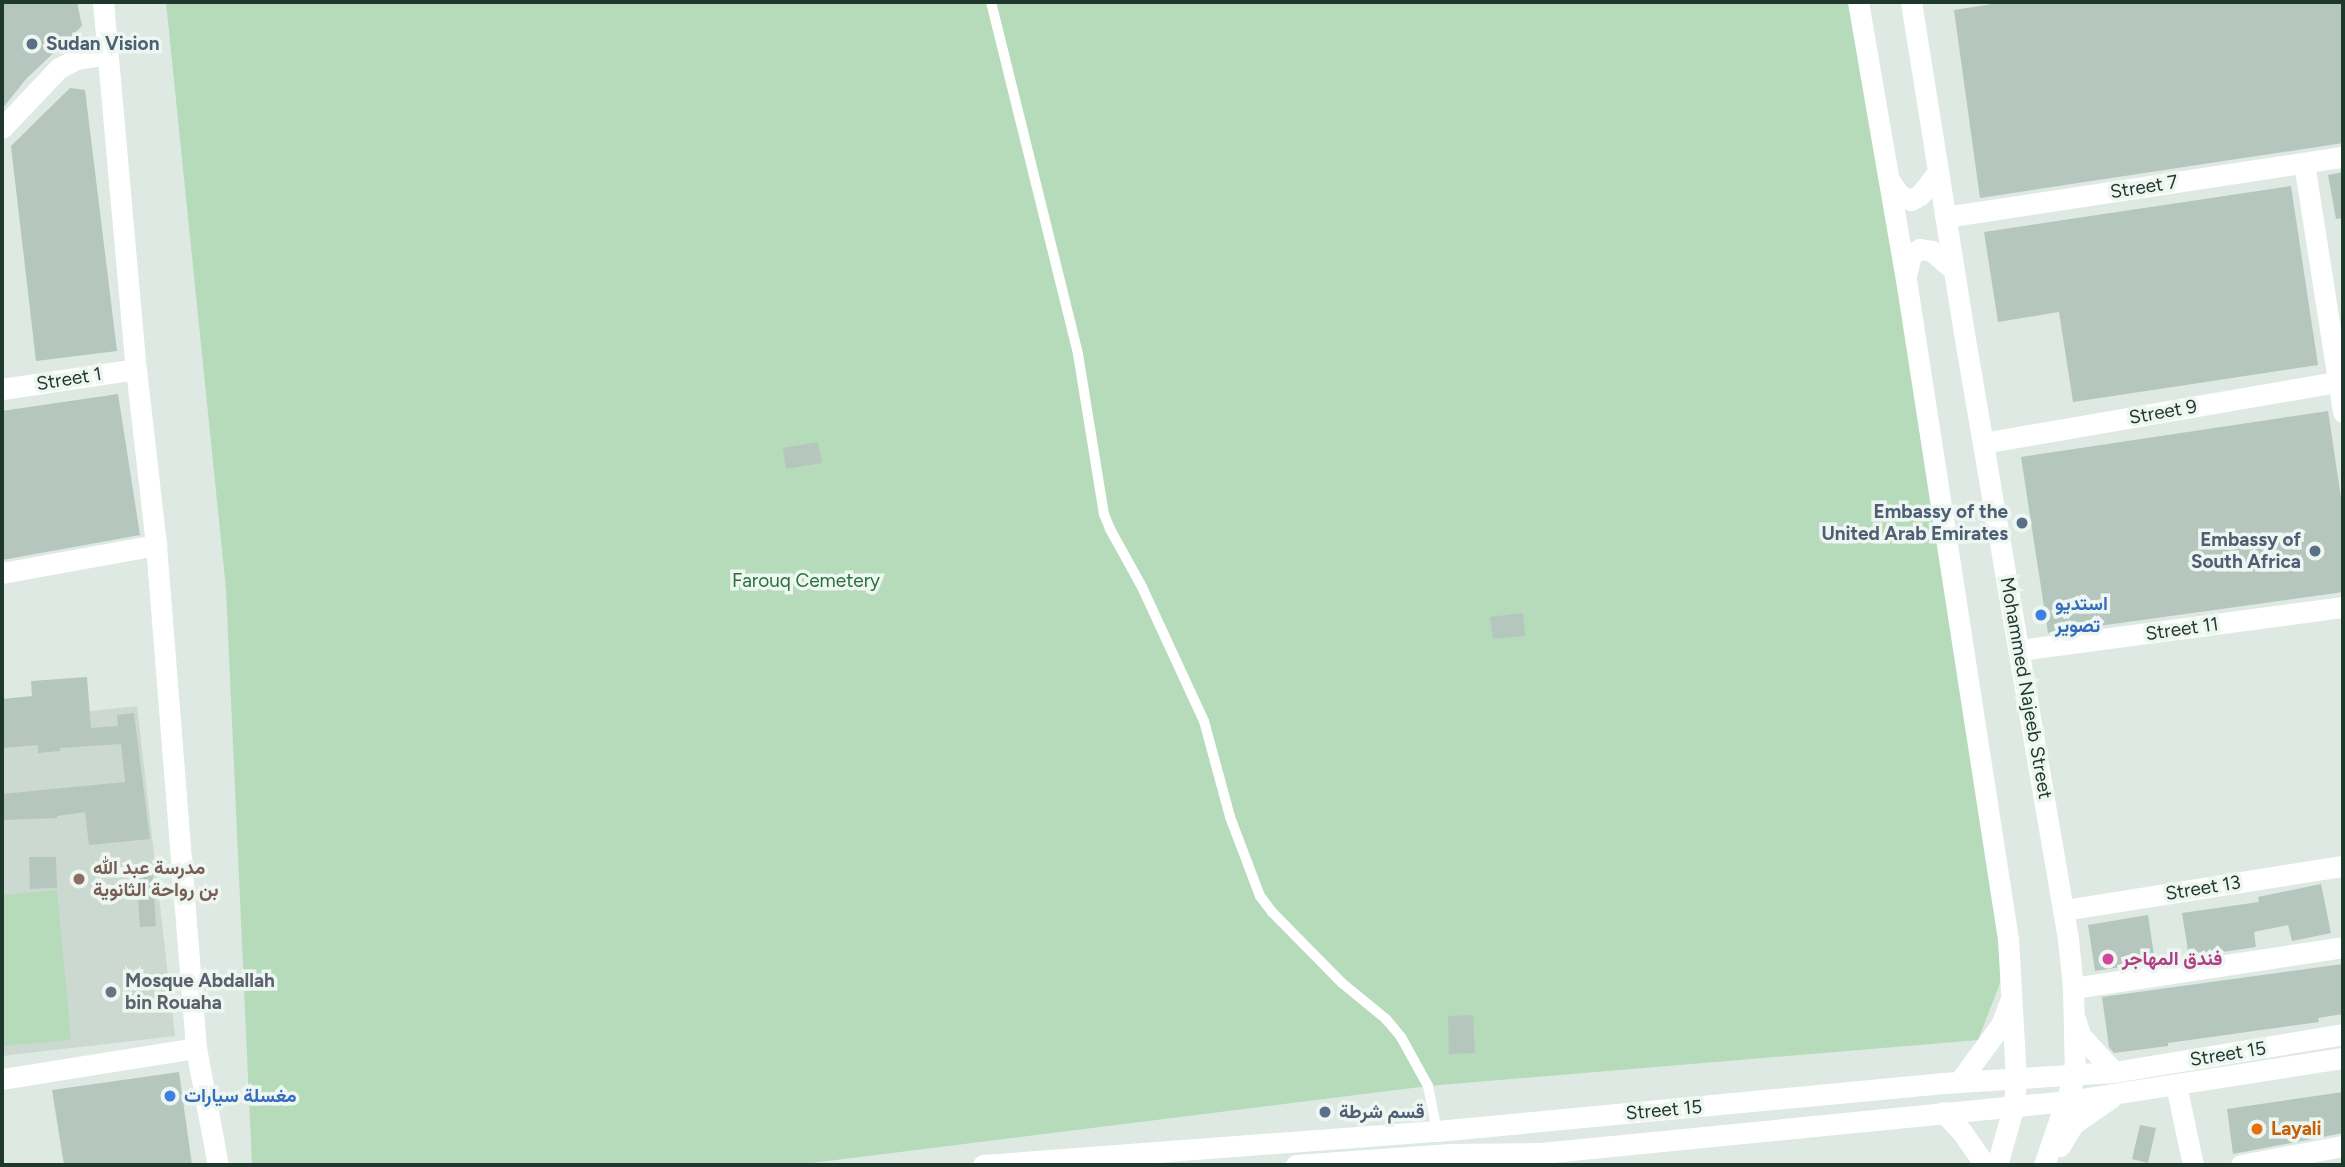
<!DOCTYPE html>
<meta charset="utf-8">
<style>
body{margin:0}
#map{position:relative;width:2345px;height:1167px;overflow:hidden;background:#dde9e2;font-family:Figtree,Vazirmatn,sans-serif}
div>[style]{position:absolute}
.built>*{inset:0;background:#cbd9d1}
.green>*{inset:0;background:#b5dbbb}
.building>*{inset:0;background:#b5c6be}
.lane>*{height:10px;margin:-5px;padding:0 5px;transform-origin:5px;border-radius:5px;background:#fff}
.street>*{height:21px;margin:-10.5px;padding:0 10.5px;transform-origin:10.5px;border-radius:10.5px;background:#fff}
.secondary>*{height:21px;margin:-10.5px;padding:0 10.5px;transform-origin:10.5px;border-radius:10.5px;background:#fff}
.dots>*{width:19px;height:19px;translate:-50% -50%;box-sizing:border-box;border:4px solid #edf6f0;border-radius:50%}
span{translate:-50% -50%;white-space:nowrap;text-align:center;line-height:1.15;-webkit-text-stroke:7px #edf6f0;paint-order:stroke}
.service-label{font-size:19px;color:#4e5e75;font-weight:700}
.left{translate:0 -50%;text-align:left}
.right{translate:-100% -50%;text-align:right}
.street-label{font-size:19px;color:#1f382e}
.park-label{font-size:19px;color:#2a6e3c}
.shop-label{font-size:19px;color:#366cbe;font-weight:700}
.education-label{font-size:19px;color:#785e54;font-weight:700}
.hotel-label{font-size:19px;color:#b23c85;font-weight:700}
.worship-label{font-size:19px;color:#5b616d;font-weight:700}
.food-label{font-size:19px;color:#c56008;font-weight:700}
.frame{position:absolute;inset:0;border:4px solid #1f382e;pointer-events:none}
</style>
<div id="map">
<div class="built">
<i style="clip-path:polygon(137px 706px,175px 1036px,2px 1056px,2px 721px)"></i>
</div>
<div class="green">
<i style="clip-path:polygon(166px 2px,1859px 2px,2004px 973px,1978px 1040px,1428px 1086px,796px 1165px,252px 1165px,226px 589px)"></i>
<i style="clip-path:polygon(57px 890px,71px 1040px,2px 1046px,2px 895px)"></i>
</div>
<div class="building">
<i style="clip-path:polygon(2px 2px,77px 2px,82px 26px,26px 79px,2px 109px)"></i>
<i style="clip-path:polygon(2005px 2px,2343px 2px,2343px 143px,1980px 198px,1954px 10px)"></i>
<i style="clip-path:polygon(70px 88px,85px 90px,117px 351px,36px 361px,11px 146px)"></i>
<i style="clip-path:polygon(2343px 172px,2343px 218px,2336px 219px,2328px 175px)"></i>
<i style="clip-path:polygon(2291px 186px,2318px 365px,2073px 402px,2059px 312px,1998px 322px,1984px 232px)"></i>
<i style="clip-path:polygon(118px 394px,140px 535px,2px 560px,2px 411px)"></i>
<i style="clip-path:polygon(2328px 411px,2343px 511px,2343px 592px,2048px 633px,2021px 457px)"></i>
<i style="clip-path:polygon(818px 442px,822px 463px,786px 469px,783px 448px)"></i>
<i style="clip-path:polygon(1523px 613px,1525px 636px,1493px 639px,1490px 617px)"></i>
<i style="clip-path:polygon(87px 677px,91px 728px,118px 726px,117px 715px,134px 713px,150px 839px,89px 845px,85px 812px,57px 816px,57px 818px,2px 820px,2px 794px,125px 782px,121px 744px,60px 748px,60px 751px,38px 753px,38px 745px,2px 748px,2px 699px,32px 696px,31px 681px)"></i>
<i style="clip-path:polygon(29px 857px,56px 857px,57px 888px,30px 889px)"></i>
<i style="clip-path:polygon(152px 867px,156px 926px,140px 927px,136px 868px)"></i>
<i style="clip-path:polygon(2321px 884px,2331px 933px,2292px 941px,2288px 925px,2254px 932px,2256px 947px,2189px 957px,2182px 913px,2259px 902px,2258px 897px)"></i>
<i style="clip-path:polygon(2148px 915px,2155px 962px,2095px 971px,2088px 925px)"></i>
<i style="clip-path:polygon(2343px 964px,2343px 1014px,2318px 1018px,2319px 1022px,2168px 1043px,2168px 1046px,2114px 1053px,2109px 1047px,2102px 997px)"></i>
<i style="clip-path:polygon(1473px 1015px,1475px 1053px,1449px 1054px,1448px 1016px)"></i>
<i style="clip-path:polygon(179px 1072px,192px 1165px,64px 1165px,52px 1090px)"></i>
<i style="clip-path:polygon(2343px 1092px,2343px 1133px,2233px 1154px,2227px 1109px)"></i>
<i style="clip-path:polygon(2140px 1125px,2156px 1128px,2148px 1163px,2132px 1159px)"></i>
</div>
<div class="lane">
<i style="left:991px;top:2px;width:363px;rotate:76.1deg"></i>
<i style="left:1078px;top:354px;width:162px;rotate:80.8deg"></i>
<i style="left:1104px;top:514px;width:16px;rotate:68deg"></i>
<i style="left:1110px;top:529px;width:66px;rotate:61.1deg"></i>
<i style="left:1142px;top:587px;width:148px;rotate:65.2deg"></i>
<i style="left:1204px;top:721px;width:99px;rotate:74.8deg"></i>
<i style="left:1230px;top:817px;width:85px;rotate:69.2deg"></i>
<i style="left:1260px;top:896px;width:20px;rotate:53deg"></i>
<i style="left:1272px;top:912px;width:100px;rotate:45.4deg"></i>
<i style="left:1342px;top:983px;width:57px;rotate:39.3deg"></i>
<i style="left:1386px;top:1019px;width:23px;rotate:50deg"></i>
<i style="left:1401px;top:1037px;width:56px;rotate:61.1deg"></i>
<i style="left:1428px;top:1086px;width:46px;rotate:78.7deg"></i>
</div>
<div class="street">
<i style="left:2px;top:128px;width:83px;rotate:-46.5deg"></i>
<i style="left:59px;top:68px;width:20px;rotate:-27deg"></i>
<i style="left:77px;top:59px;width:30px;rotate:-9deg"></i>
<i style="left:2304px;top:163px;width:252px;rotate:81.1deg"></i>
<i style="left:1945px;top:217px;width:402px;rotate:-8.6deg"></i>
<i style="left:2px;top:389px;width:135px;rotate:-8.5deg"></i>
<i style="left:1983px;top:443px;width:365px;rotate:-9.8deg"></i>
<i style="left:2px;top:573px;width:157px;rotate:-10.3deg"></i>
<i style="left:2020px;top:650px;width:326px;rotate:-7.6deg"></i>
<i style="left:2064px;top:910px;width:282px;rotate:-9deg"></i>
<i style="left:2073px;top:988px;width:273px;rotate:-8.6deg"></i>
<i style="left:2px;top:1079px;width:196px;rotate:-9.1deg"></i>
<i style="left:2176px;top:1085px;width:82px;rotate:78deg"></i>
<i style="left:2241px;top:1165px;width:104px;rotate:-10.6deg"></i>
</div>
<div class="secondary">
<i style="left:103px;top:2px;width:368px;rotate:84.9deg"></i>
<i style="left:136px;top:369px;width:177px;rotate:83.5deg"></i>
<i style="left:156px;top:545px;width:505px;rotate:85.45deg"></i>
<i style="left:196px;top:1048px;width:119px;rotate:79.4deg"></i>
<i style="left:1858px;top:2px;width:288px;rotate:80.2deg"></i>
<i style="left:1907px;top:286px;width:661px;rotate:81.21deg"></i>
<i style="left:2008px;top:939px;width:138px;rotate:86.7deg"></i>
<i style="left:2016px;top:1077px;width:28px;rotate:94deg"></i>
<i style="left:2014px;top:1105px;width:62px;rotate:105.8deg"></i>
<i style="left:1911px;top:2px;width:353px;rotate:80.9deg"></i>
<i style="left:1967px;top:351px;width:597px;rotate:80.25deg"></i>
<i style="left:2068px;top:939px;width:49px;rotate:84.2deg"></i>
<i style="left:2073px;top:988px;width:86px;rotate:88.7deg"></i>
<i style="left:2075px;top:1074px;width:96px;rotate:108.8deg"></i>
<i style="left:1890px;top:181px;width:17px;rotate:57deg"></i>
<i style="left:1899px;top:195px;width:13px;rotate:23deg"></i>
<i style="left:1911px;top:200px;width:10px;rotate:-29deg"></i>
<i style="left:1920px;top:195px;width:29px;rotate:-52deg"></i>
<i style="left:1907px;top:272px;width:18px;rotate:-77deg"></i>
<i style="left:1911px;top:254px;width:10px;rotate:-29deg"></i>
<i style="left:1920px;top:249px;width:12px;rotate:9deg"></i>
<i style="left:1932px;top:251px;width:29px;rotate:41deg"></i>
<i style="left:2076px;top:1021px;width:15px;rotate:74deg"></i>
<i style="left:2080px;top:1035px;width:50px;rotate:47.4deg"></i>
<i style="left:1959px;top:1082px;width:71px;rotate:-53.6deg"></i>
<i style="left:2001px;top:1025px;width:26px;rotate:-69deg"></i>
<i style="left:1943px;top:1112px;width:28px;rotate:46deg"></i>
<i style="left:1962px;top:1132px;width:40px;rotate:55.1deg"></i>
<i style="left:2060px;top:1146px;width:26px;rotate:-59deg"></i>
<i style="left:2073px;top:1124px;width:47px;rotate:-34.7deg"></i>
<i style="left:983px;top:1165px;width:455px;rotate:-4.3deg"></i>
<i style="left:1437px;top:1131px;width:509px;rotate:-5.41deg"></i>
<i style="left:1944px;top:1083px;width:170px;rotate:-3.7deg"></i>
<i style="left:2114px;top:1072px;width:232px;rotate:-9.4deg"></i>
<i style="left:1296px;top:1165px;width:155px;rotate:-4.1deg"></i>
<i style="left:1451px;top:1154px;width:90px;rotate:-0.6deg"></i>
<i style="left:1541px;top:1153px;width:530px;rotate:-5.64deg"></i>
<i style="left:2068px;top:1101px;width:278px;rotate:-8.9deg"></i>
</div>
<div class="dots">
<i style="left:32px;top:44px;background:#5c6f8a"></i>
<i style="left:2022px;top:523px;background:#5c6f8a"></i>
<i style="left:2315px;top:551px;background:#5c6f8a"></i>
<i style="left:2041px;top:615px;background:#3f7fe0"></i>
<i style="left:79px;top:879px;background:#8d6e63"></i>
<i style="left:2108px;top:959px;background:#d1479c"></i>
<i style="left:111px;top:992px;background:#6b7280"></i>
<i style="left:170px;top:1096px;background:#3f7fe0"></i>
<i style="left:1325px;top:1112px;background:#5c6f8a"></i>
<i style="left:2257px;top:1129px;background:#e8710a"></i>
</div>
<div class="service-label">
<span class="left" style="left:46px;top:44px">Sudan Vision</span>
<span class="right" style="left:2008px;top:523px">Embassy of the<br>United Arab Emirates</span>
<span class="right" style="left:2301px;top:551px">Embassy of<br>South Africa</span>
<span class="left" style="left:1339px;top:1112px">قسم شرطة</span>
</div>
<div class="street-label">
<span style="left:2144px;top:187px;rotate:-9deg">Street 7</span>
<span style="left:69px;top:379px;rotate:-9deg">Street 1</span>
<span style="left:2163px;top:412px;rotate:-10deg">Street 9</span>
<span style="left:2182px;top:629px;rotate:-8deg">Street 11</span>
<span style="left:2026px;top:688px;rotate:80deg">Mohammed Najeeb Street</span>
<span style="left:2203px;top:888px;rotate:-9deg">Street 13</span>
<span style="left:2228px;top:1054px;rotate:-9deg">Street 15</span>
<span style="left:1664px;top:1110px;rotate:-5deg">Street 15</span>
</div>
<div class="park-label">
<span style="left:806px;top:581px">Farouq Cemetery</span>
</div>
<div class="shop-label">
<span class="left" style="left:2055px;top:615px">استديو<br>تصوير</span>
<span class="left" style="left:184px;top:1096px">مغسلة سيارات</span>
</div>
<div class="education-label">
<span class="left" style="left:93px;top:879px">مدرسة عبد الله<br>بن رواحة الثانوية</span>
</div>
<div class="hotel-label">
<span class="left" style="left:2122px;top:959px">فندق المهاجر</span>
</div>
<div class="worship-label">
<span class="left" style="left:125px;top:992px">Mosque Abdallah<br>bin Rouaha</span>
</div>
<div class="food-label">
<span class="left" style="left:2271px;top:1129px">Layali</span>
</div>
<div class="frame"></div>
</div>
